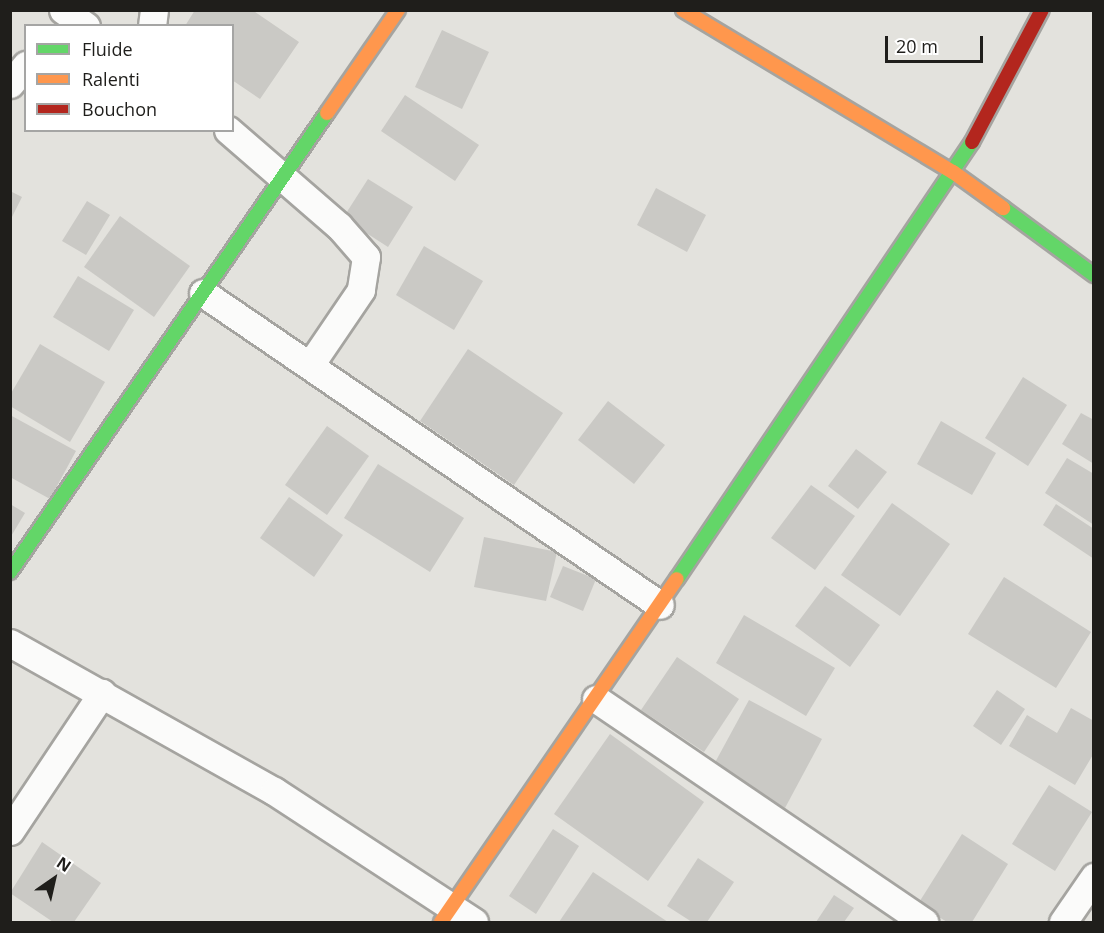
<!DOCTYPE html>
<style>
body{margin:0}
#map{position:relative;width:1104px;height:933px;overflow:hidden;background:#e3e2dd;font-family:"Open Sans",sans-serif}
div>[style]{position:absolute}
.building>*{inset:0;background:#cac9c5}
.roads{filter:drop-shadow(2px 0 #a5a4a0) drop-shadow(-2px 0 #a5a4a0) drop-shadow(0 2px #a5a4a0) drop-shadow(0 -2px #a5a4a0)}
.street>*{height:27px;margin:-13.5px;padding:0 13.5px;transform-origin:13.5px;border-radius:13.5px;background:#fbfbfa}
.fast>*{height:14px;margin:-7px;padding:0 7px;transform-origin:7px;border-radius:7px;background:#63d668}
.slow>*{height:14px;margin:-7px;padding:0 7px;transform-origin:7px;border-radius:7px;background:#ff974d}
.jam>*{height:14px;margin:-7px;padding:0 7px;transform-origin:7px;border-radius:7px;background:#b3261e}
span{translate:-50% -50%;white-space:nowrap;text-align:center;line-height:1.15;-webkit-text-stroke:5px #fff;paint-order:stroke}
.frame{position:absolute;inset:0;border:12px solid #1f1e1b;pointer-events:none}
.legend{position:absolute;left:24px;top:24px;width:210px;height:108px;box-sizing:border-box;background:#fff;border:2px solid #a5a5a4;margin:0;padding:8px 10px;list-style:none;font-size:18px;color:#1f1e1b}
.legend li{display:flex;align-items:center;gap:12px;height:30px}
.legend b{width:30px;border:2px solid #a5a5a4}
.north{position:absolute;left:24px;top:849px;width:60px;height:60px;-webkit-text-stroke:4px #fff;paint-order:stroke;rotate:34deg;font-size:16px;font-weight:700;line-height:24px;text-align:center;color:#1f1e1b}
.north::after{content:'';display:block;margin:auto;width:21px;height:27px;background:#1f1e1b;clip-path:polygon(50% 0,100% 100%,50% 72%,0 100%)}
.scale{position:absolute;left:885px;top:36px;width:98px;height:27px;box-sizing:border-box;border:3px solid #1f1e1b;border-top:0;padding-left:8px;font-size:18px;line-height:21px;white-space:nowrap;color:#1f1e1b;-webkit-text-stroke:4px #fff;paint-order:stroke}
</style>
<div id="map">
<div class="building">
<i style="clip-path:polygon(195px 10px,252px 10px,299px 42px,260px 99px,232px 80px,232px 26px,185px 26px)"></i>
<i style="clip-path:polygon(442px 30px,489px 52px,462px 109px,415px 87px)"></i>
<i style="clip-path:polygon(405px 95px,479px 145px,455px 181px,381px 131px)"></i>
<i style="clip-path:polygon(368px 179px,413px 207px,388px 247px,343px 218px)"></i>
<i style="clip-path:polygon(656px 188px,706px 215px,687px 252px,637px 225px)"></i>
<i style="clip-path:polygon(10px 191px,22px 197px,10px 221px)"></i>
<i style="clip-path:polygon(87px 201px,110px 215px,86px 255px,62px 241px)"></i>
<i style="clip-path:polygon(120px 216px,190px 266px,154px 317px,84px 267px)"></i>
<i style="clip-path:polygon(424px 246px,483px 281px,454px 330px,396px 295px)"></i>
<i style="clip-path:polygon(78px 276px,134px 310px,109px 351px,53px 317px)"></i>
<i style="clip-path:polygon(40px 344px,105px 382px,70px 442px,10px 406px,10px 395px)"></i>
<i style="clip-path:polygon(468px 349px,563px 413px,514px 485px,420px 421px)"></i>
<i style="clip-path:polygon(1023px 377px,1067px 405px,1028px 466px,985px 438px)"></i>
<i style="clip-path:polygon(608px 401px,665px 445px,634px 484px,578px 440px)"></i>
<i style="clip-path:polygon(1081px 413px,1094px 420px,1094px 464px,1062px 444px)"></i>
<i style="clip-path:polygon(10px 415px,76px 451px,50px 499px,10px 477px)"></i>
<i style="clip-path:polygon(941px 421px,996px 453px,972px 495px,917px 464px)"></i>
<i style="clip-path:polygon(327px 426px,369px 456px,327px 515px,285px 485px)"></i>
<i style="clip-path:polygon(856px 449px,887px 472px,858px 509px,828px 486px)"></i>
<i style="clip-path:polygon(1067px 458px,1094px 474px,1094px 525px,1045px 493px)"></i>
<i style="clip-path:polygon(378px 464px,464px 518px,430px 572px,344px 518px)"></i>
<i style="clip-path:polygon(811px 485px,855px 516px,815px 570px,771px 538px)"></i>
<i style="clip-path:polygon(289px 497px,343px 535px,314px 577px,260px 538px)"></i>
<i style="clip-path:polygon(892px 503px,950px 544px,900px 616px,841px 575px)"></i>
<i style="clip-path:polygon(10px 504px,25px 513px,10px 538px)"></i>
<i style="clip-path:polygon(1056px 504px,1094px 529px,1094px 559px,1043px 525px)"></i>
<i style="clip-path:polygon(484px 537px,557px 552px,546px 601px,474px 587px)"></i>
<i style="clip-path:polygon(563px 566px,596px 579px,583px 611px,550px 597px)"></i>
<i style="clip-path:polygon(1004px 577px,1091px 632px,1056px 688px,968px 634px)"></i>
<i style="clip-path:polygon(825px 586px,880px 625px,850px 667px,795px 626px)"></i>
<i style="clip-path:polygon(744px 615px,835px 668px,806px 716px,716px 663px)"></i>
<i style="clip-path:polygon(677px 657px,739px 699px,704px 752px,641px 710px)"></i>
<i style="clip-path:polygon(997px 690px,1025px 709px,1001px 745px,973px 726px)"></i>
<i style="clip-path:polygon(749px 700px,822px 739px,785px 808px,712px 768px)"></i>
<i style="clip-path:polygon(1071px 708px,1094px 721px,1094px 753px,1075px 785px,1009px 746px,1027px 715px,1057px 733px)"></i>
<i style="clip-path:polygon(610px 734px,704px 802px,648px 881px,554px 814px)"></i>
<i style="clip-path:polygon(1049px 785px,1092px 812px,1055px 871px,1012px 844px)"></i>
<i style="clip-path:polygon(553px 829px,579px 846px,536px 914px,509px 896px)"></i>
<i style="clip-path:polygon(962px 834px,1008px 864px,972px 922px,947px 922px,918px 904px)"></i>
<i style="clip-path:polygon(42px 842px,101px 883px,74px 922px,53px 922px,10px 893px)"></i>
<i style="clip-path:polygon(698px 858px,734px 882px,707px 922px,692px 922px,667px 906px)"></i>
<i style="clip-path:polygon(593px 872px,668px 922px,559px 922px)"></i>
<i style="clip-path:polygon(834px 895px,854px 908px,844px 922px,816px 922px)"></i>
</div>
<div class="roads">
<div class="street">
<i style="left:63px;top:10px;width:28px;rotate:35deg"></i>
<i style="left:152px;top:26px;width:16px;rotate:-83deg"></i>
<i style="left:10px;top:84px;width:25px;rotate:-50deg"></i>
<i style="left:228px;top:130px;width:147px;rotate:40.9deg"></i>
<i style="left:339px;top:226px;width:41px;rotate:48.9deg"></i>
<i style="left:366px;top:257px;width:33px;rotate:99deg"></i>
<i style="left:361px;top:290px;width:91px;rotate:124.2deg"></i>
<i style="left:203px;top:293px;width:553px;rotate:34.32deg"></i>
<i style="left:10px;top:643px;width:303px;rotate:29.3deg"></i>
<i style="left:274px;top:791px;width:239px;rotate:33.2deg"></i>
<i style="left:596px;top:699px;width:397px;rotate:34.2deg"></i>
<i style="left:10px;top:831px;width:166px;rotate:-56.3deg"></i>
<i style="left:1063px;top:922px;width:55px;rotate:-55.4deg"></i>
</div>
<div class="fast">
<i style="left:1003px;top:208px;width:113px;rotate:36.4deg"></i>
<i style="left:10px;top:572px;width:558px;rotate:-55.37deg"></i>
<i style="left:677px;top:579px;width:527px;rotate:-55.98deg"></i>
</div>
<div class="slow">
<i style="left:683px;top:10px;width:315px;rotate:31deg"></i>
<i style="left:953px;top:172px;width:62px;rotate:35.8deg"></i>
<i style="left:327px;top:113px;width:125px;rotate:-55.4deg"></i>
<i style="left:441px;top:922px;width:416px;rotate:-55.5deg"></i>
</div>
<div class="jam">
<i style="left:972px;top:142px;width:149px;rotate:-62.1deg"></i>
</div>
</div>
<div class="frame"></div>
<ul class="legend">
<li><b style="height:8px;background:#63d668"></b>Fluide</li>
<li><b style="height:8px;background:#ff974d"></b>Ralenti</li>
<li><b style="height:8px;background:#b3261e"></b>Bouchon</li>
</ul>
<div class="north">N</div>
<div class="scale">20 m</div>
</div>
